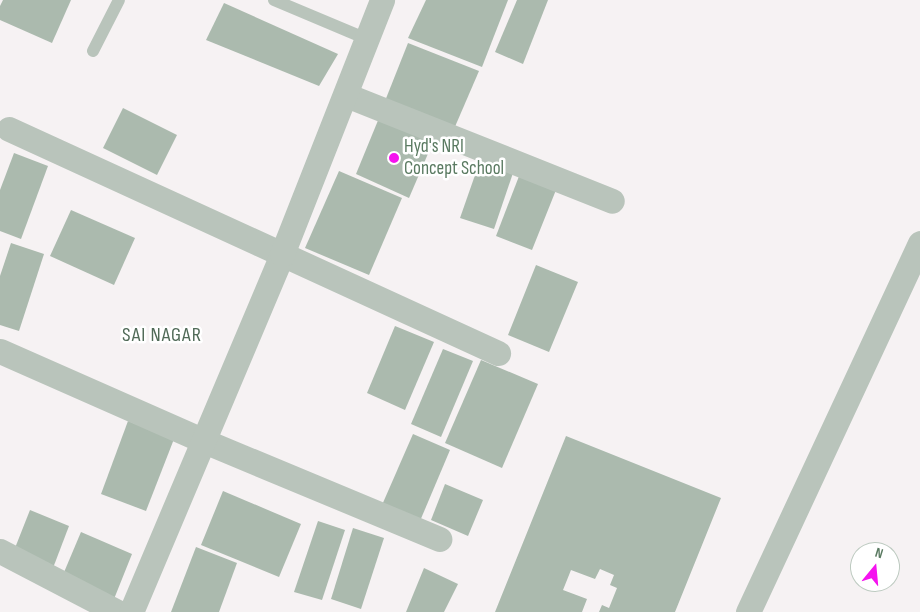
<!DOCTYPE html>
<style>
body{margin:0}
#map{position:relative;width:920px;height:612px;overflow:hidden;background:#f6f2f3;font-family:"Sofia Sans Condensed",sans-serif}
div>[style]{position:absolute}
.building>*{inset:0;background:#abbaae}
.service>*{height:12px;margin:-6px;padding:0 6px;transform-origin:6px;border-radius:6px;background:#b9c4bb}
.minor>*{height:25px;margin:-12.5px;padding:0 12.5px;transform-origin:12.5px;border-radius:12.5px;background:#b9c4bb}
.dots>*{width:14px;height:14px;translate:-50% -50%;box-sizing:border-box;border:2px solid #fff;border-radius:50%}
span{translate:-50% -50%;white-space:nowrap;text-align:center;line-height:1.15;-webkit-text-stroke:5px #fff;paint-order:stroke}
.poi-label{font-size:19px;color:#5a7a61}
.left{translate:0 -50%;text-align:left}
.neighbourhood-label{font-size:20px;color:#506a57;letter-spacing:1px}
.north{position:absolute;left:850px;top:542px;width:50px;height:50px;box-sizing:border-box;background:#fff;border:1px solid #bdcac0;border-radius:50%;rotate:17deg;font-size:14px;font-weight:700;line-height:20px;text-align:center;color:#5a7a61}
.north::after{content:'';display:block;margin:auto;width:18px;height:22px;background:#f513ef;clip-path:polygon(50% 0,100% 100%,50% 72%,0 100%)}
</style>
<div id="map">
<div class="building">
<i style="clip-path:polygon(3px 0,71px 0,52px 43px,0 20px,0 6px)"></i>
<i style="clip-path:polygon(426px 0,508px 0,482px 67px,408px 38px)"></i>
<i style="clip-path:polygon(517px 0,548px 0,523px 64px,495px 52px)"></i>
<i style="clip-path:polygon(224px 3px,338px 54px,319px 86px,206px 40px)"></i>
<i style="clip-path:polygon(408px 43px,479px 71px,454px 129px,385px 101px)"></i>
<i style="clip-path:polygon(123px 108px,177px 135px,157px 175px,103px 148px)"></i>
<i style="clip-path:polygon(379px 118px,433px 142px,409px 198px,356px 174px)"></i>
<i style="clip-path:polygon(14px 153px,48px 166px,21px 239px,0 231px,0 190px)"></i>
<i style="clip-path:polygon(481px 158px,514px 170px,494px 229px,460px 218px)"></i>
<i style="clip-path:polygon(339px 171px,402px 198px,369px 275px,305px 248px)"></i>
<i style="clip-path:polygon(521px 171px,558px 185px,532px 250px,496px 236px)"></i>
<i style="clip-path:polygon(71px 210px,135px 238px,114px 285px,50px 256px)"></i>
<i style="clip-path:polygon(11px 243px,44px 254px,19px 331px,0 325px,0 276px)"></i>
<i style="clip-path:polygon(536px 265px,578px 282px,549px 352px,508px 335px)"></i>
<i style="clip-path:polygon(395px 326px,434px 342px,405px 410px,367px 393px)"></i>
<i style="clip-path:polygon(443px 349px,473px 361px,441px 437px,411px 424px)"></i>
<i style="clip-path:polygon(481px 360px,538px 384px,502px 468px,445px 443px)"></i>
<i style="clip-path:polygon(128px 421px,174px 439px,146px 511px,101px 494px)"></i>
<i style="clip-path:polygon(413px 434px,450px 450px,420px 521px,382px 505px)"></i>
<i style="clip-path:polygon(566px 436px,721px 498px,675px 612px,599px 612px,602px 605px,609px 608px,617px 588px,610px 585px,614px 575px,600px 569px,595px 579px,571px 570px,563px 590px,587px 599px,582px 612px,495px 612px)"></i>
<i style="clip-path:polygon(445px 484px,483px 500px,468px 536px,431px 520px)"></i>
<i style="clip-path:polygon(223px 491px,301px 524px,279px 577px,201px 545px)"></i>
<i style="clip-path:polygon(30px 510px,69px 526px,53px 568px,13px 553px)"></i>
<i style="clip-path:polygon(318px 521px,345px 530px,322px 600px,294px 592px)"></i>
<i style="clip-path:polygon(353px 528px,384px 538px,361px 609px,331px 599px)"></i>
<i style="clip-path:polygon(81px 532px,132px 554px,114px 599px,62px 577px)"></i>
<i style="clip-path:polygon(196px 547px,237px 563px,219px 612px,171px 612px)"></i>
<i style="clip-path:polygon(424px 568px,458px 584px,444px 612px,406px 612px)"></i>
</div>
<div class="service">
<i style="left:274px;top:0;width:101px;rotate:22.8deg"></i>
<i style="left:93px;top:51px;width:57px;rotate:-63deg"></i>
</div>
<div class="minor">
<i style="left:346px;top:95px;width:286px;rotate:21.7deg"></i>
<i style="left:9px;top:129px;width:538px;rotate:24.61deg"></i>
<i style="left:0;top:351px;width:223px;rotate:23.8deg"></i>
<i style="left:204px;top:441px;width:255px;rotate:22.6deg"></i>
<i style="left:0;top:551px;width:132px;rotate:27.5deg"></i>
<i style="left:131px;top:612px;width:389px;rotate:-67.1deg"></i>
<i style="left:282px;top:254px;width:273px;rotate:-68.5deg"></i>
<i style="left:748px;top:612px;width:407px;rotate:-65deg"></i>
</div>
<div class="dots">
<i style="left:394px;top:158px;background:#f513ef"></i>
</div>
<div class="poi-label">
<span class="left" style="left:404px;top:158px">Hyd's NRI<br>Concept School</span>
</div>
<div class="neighbourhood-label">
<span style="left:162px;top:335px">SAI NAGAR</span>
</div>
<div class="north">N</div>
</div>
